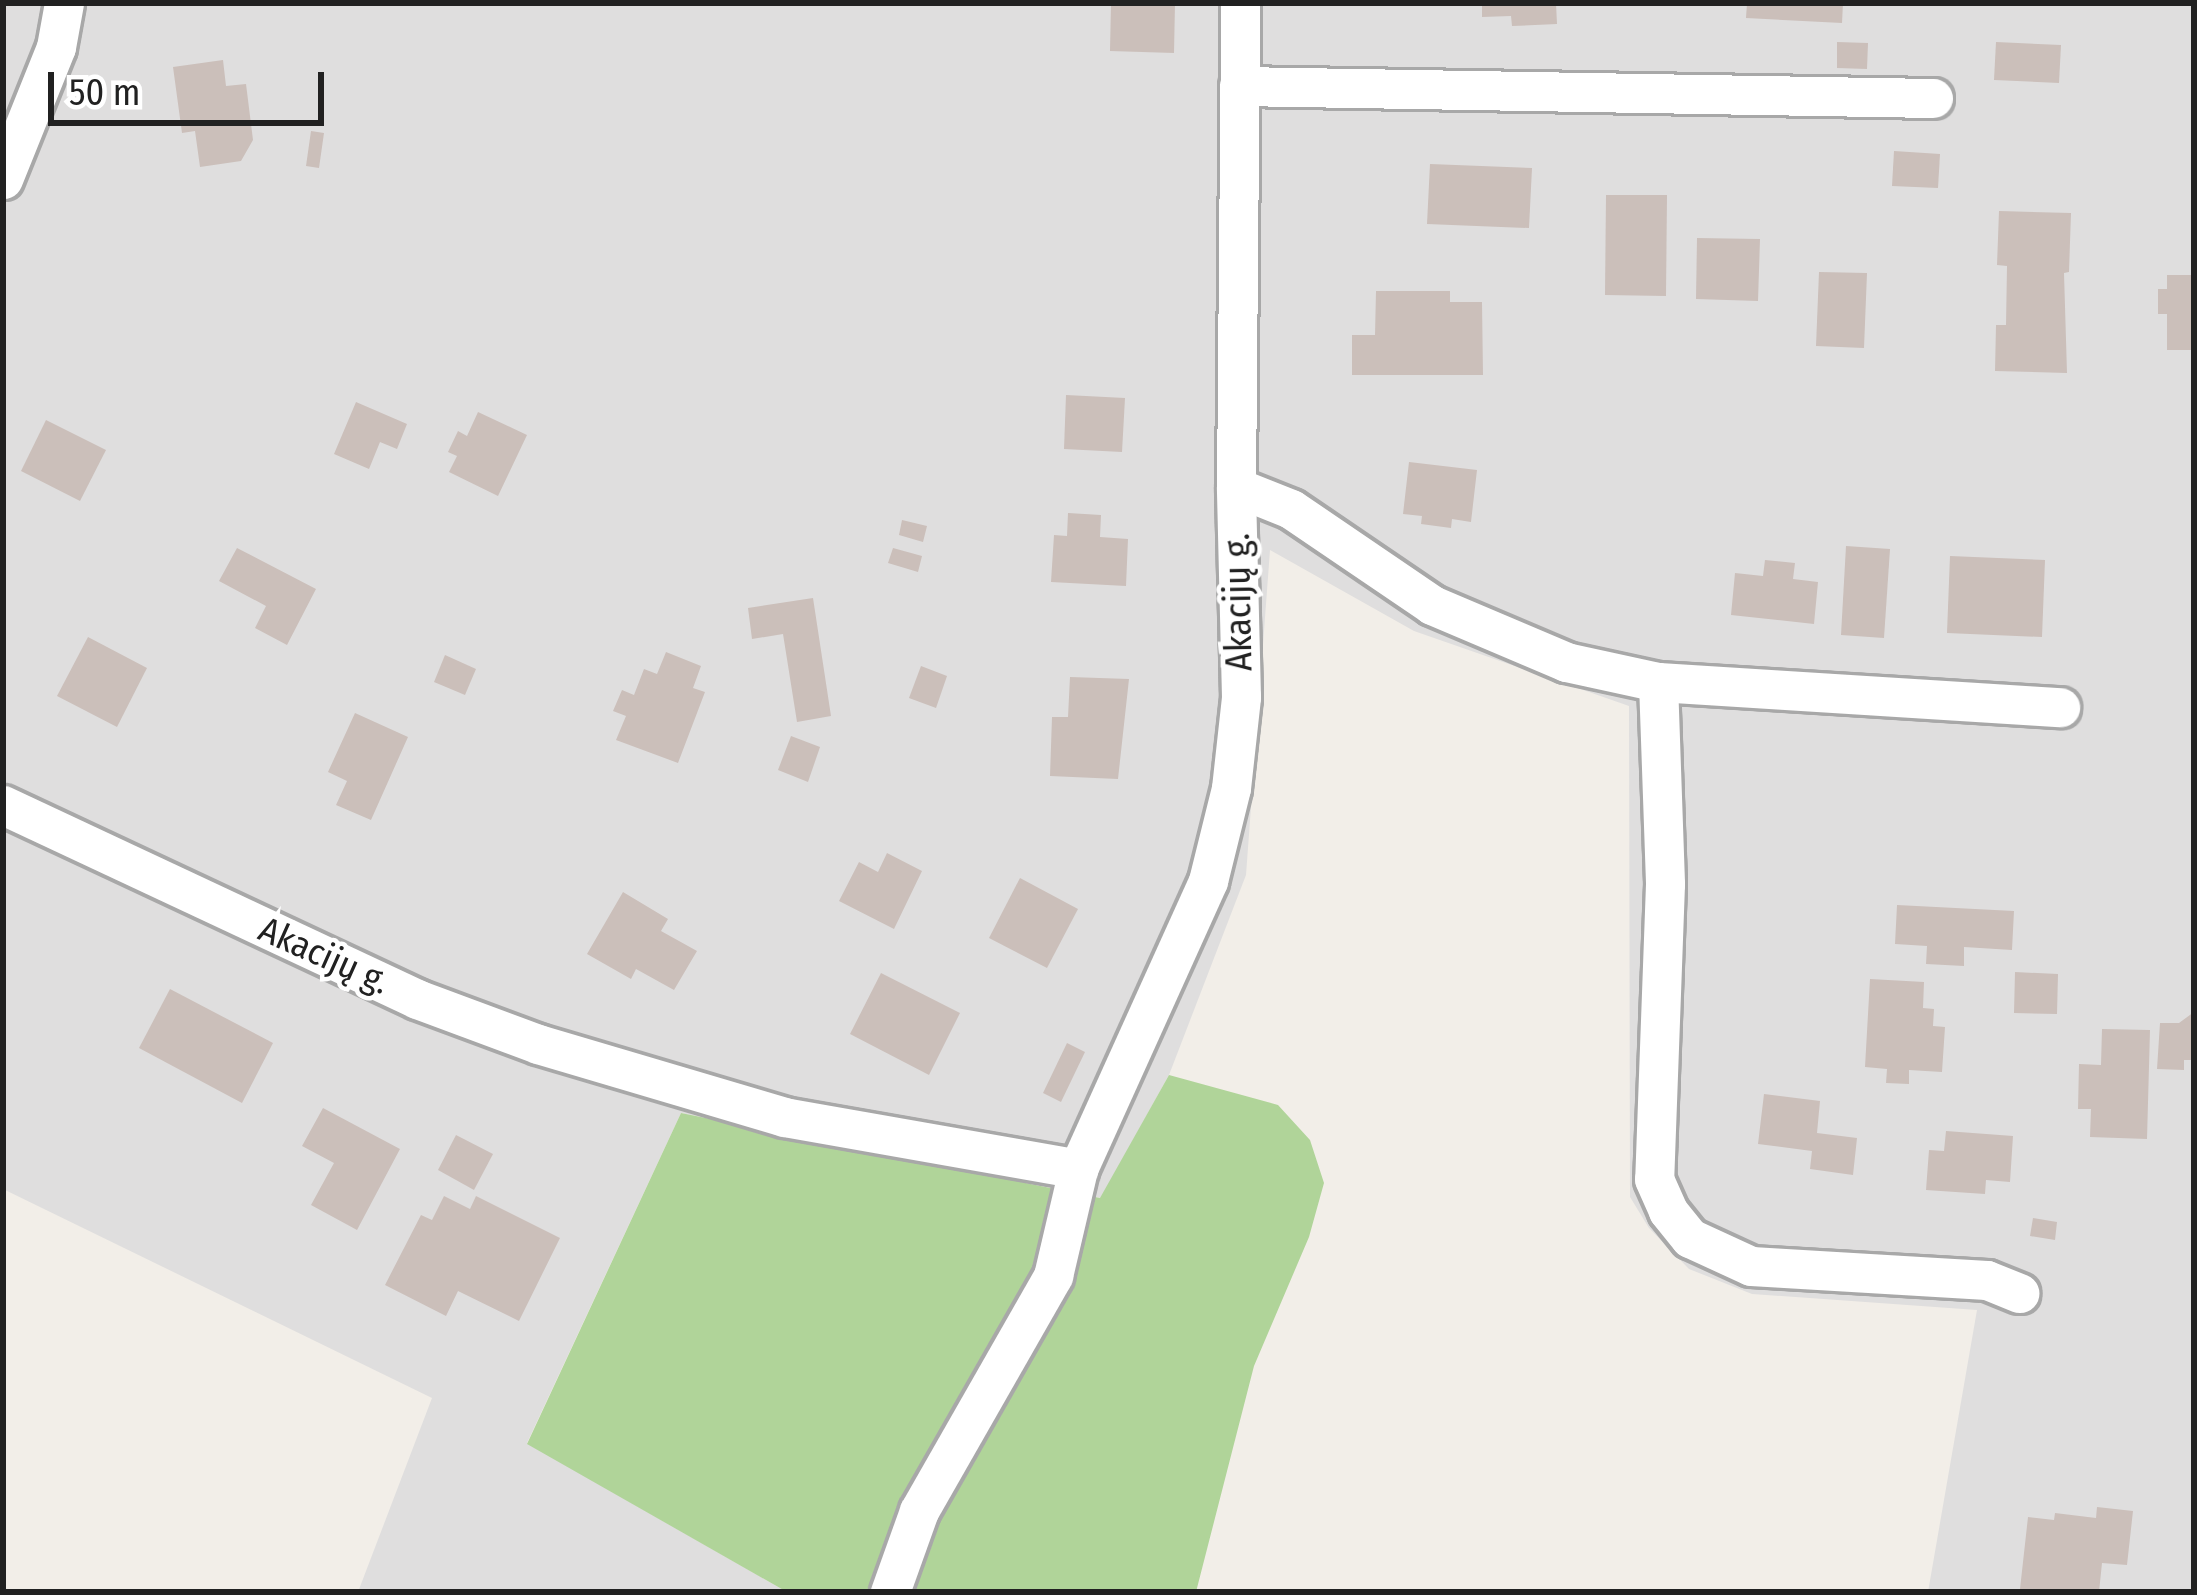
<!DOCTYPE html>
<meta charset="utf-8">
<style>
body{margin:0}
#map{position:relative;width:2197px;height:1595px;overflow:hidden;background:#f2eee8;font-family:"Fira Sans Condensed",sans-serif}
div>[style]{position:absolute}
.residential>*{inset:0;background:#dfdede}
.forest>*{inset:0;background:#b0d499}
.building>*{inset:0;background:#cbbfba}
.roads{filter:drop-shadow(3px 0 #a8a8a8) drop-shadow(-3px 0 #a8a8a8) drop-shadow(0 3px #a8a8a8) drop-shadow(0 -3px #a8a8a8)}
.minor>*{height:39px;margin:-19.5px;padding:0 19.5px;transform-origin:19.5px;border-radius:19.5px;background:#fff}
span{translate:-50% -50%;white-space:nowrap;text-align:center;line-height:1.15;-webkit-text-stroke:9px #fff;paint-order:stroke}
.street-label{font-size:36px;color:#212121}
.frame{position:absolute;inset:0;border:6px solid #212121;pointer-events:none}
.scale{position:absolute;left:48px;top:72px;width:276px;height:54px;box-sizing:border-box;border:6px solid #212121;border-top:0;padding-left:15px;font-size:36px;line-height:42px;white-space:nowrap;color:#212121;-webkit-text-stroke:9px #fff;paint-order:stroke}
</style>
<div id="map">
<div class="residential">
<i style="clip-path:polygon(3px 3px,2194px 3px,2194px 1592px,1928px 1592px,1977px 1310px,1752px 1294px,1689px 1269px,1649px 1228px,1630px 1197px,1629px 706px,1414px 631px,1270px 550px,1246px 875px,1169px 1075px,1101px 1198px,681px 1113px,527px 1443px,787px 1592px,358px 1592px,432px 1398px,3px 1189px)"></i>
</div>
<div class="forest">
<i style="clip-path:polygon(1169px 1075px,1278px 1105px,1310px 1140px,1324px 1183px,1309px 1237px,1254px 1366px,1196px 1592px,787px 1592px,527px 1444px,681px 1113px,1100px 1198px)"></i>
</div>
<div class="building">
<i style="clip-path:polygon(1111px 3px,1175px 3px,1174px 53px,1110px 51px)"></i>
<i style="clip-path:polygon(1482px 3px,1556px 3px,1557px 24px,1512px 26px,1511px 16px,1482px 17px)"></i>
<i style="clip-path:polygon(1747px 3px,1843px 3px,1842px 23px,1746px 18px)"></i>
<i style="clip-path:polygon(1837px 42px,1868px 43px,1867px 69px,1837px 68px)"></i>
<i style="clip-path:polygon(1996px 42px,2061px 45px,2059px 83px,1994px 80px)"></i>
<i style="clip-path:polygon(223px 60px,226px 86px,246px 84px,253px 140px,241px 161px,200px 167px,195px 131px,182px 133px,173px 67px)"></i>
<i style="clip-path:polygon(311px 131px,324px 133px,319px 168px,306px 166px)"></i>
<i style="clip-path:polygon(1894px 151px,1940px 154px,1938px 188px,1892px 186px)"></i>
<i style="clip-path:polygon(1430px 164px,1532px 168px,1529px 228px,1427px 224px)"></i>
<i style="clip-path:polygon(1606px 195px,1667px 195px,1666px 296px,1605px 295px)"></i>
<i style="clip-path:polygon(1999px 211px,2071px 213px,2069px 272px,2064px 273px,2067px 373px,1995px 371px,1996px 325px,2006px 325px,2007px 266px,1997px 265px)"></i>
<i style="clip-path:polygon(1697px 238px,1760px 239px,1758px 301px,1696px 299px)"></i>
<i style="clip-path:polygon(1819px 272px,1867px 273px,1864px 348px,1816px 346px)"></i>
<i style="clip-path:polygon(2167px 275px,2194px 275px,2194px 350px,2167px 350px,2167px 314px,2158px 314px,2158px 289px,2167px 289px)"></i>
<i style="clip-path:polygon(1376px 291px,1450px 291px,1450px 302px,1482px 302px,1483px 375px,1352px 375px,1352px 335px,1375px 335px)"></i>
<i style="clip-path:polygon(1066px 395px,1125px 398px,1122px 452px,1064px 449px)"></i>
<i style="clip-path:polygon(356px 402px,407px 424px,397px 449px,380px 442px,369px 469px,334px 454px)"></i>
<i style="clip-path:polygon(478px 412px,527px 435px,498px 496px,449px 472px,457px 456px,448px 452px,458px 431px,467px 436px)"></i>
<i style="clip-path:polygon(46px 420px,106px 450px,80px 501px,21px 471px)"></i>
<i style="clip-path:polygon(1409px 462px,1477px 470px,1471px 522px,1452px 519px,1451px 528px,1421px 524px,1422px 516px,1403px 514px)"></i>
<i style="clip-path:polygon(1068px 513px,1101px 515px,1100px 537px,1128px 539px,1126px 586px,1051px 582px,1054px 535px,1067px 536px)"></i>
<i style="clip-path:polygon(902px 520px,927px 526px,923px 542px,899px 535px)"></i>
<i style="clip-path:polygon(1846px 546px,1890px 549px,1884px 638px,1841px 635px)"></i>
<i style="clip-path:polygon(237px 548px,316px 589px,287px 645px,255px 628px,266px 606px,219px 581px)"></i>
<i style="clip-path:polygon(893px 548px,922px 556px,918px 572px,888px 563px)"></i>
<i style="clip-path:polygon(1950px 556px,2045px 560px,2042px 637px,1947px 633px)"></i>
<i style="clip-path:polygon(1765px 560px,1795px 563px,1793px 579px,1818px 582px,1814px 624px,1731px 615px,1735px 573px,1763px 576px)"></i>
<i style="clip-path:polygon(813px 598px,831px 716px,797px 722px,783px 634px,752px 639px,748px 608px)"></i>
<i style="clip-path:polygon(88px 637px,147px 668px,117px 727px,57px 696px)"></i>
<i style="clip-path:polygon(666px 652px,701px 666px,693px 688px,705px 692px,678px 763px,616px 740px,626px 716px,613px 711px,622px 690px,634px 695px,644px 669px,657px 674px)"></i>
<i style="clip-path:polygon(445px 655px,476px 669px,465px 695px,434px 682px)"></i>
<i style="clip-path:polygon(921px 666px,947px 676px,936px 708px,909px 698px)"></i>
<i style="clip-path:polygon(1070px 677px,1129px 679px,1118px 779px,1050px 776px,1052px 717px,1068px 717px)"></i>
<i style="clip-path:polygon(355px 713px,408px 737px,371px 820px,336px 805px,347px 781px,328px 772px)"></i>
<i style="clip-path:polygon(791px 736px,820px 747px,808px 782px,778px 770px)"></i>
<i style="clip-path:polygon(887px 853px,922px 871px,894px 929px,839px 901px,859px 862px,878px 872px)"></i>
<i style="clip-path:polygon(1020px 878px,1078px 909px,1047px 968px,989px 938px)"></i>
<i style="clip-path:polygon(623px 892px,668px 919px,661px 931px,697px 951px,674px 990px,636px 969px,631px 979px,587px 954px)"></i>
<i style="clip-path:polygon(1897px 905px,2014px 911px,2012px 950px,1964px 947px,1964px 966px,1926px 964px,1927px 946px,1895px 944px)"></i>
<i style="clip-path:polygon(2015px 972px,2058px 974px,2057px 1014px,2014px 1013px)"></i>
<i style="clip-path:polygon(881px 973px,960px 1013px,929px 1075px,850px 1034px)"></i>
<i style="clip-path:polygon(1870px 979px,1924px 982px,1923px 1008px,1934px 1009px,1933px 1026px,1945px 1027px,1942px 1072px,1909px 1070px,1909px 1084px,1886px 1083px,1887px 1069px,1865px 1067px)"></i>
<i style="clip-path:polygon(170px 989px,273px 1043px,242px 1103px,139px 1048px)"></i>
<i style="clip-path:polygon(2194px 1012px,2194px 1060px,2184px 1060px,2184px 1070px,2157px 1069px,2160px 1023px,2179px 1023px)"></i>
<i style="clip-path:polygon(2102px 1029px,2150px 1030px,2147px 1139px,2090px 1137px,2091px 1109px,2078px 1109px,2079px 1064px,2101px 1065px)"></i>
<i style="clip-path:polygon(1067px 1043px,1085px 1052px,1061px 1102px,1043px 1093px)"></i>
<i style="clip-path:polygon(1764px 1094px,1820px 1101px,1817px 1133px,1857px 1138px,1853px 1175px,1810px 1169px,1812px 1151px,1758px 1144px)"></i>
<i style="clip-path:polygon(323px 1108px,400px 1149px,357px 1230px,311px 1205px,334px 1163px,302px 1146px)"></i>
<i style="clip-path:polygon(1946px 1131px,2013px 1136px,2010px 1182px,1986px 1180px,1985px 1194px,1926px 1190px,1929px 1150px,1944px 1151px)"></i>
<i style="clip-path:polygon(456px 1135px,493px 1154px,474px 1190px,438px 1170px)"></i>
<i style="clip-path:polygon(444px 1196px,470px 1209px,476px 1196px,560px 1238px,519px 1321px,458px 1291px,446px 1316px,385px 1285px,421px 1215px,432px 1220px)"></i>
<i style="clip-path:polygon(2033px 1218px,2057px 1222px,2055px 1240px,2030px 1236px)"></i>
<i style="clip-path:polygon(2097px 1507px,2133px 1511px,2127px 1565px,2102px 1563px,2099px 1592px,2020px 1589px,2028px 1517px,2054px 1520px,2055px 1513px,2096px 1518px)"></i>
</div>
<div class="roads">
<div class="minor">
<i style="left:1239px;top:86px;width:694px;rotate:0.99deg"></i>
<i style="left:3px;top:179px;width:142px;rotate:-68.1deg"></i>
<i style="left:56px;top:47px;width:45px;rotate:-79.7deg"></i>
<i style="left:1236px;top:487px;width:59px;rotate:21.8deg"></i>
<i style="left:1291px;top:509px;width:171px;rotate:34.2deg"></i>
<i style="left:1432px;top:605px;width:146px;rotate:23deg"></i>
<i style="left:1566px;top:662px;width:94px;rotate:12.3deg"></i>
<i style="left:1658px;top:682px;width:403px;rotate:3.6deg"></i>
<i style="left:1658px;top:682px;width:202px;rotate:88deg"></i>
<i style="left:1665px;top:884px;width:295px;rotate:92.1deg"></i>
<i style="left:1654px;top:1179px;width:35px;rotate:66deg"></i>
<i style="left:1668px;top:1211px;width:35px;rotate:51deg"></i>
<i style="left:1690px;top:1238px;width:67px;rotate:24.7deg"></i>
<i style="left:1751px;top:1266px;width:236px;rotate:3.4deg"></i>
<i style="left:1987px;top:1280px;width:35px;rotate:22deg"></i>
<i style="left:3px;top:805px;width:457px;rotate:25.1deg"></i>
<i style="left:417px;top:999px;width:129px;rotate:20.4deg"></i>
<i style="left:538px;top:1044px;width:257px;rotate:16.5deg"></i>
<i style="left:784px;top:1117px;width:299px;rotate:10deg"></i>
<i style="left:890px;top:1592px;width:86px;rotate:-70.3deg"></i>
<i style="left:919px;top:1511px;width:271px;rotate:-60.3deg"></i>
<i style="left:1053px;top:1276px;width:110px;rotate:-76.8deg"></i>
<i style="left:1078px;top:1169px;width:316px;rotate:-65.7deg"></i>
<i style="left:1208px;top:881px;width:96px;rotate:-76.1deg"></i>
<i style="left:1231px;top:788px;width:92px;rotate:-83.7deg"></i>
<i style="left:1241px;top:697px;width:210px;rotate:-91.4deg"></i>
<i style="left:1236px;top:487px;width:484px;rotate:-89.5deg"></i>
</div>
</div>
<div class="street-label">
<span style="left:1239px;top:602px;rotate:-91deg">Akacijų g.</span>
<span style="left:324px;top:956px;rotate:24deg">Akacijų g.</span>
</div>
<div class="frame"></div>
<div class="scale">50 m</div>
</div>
